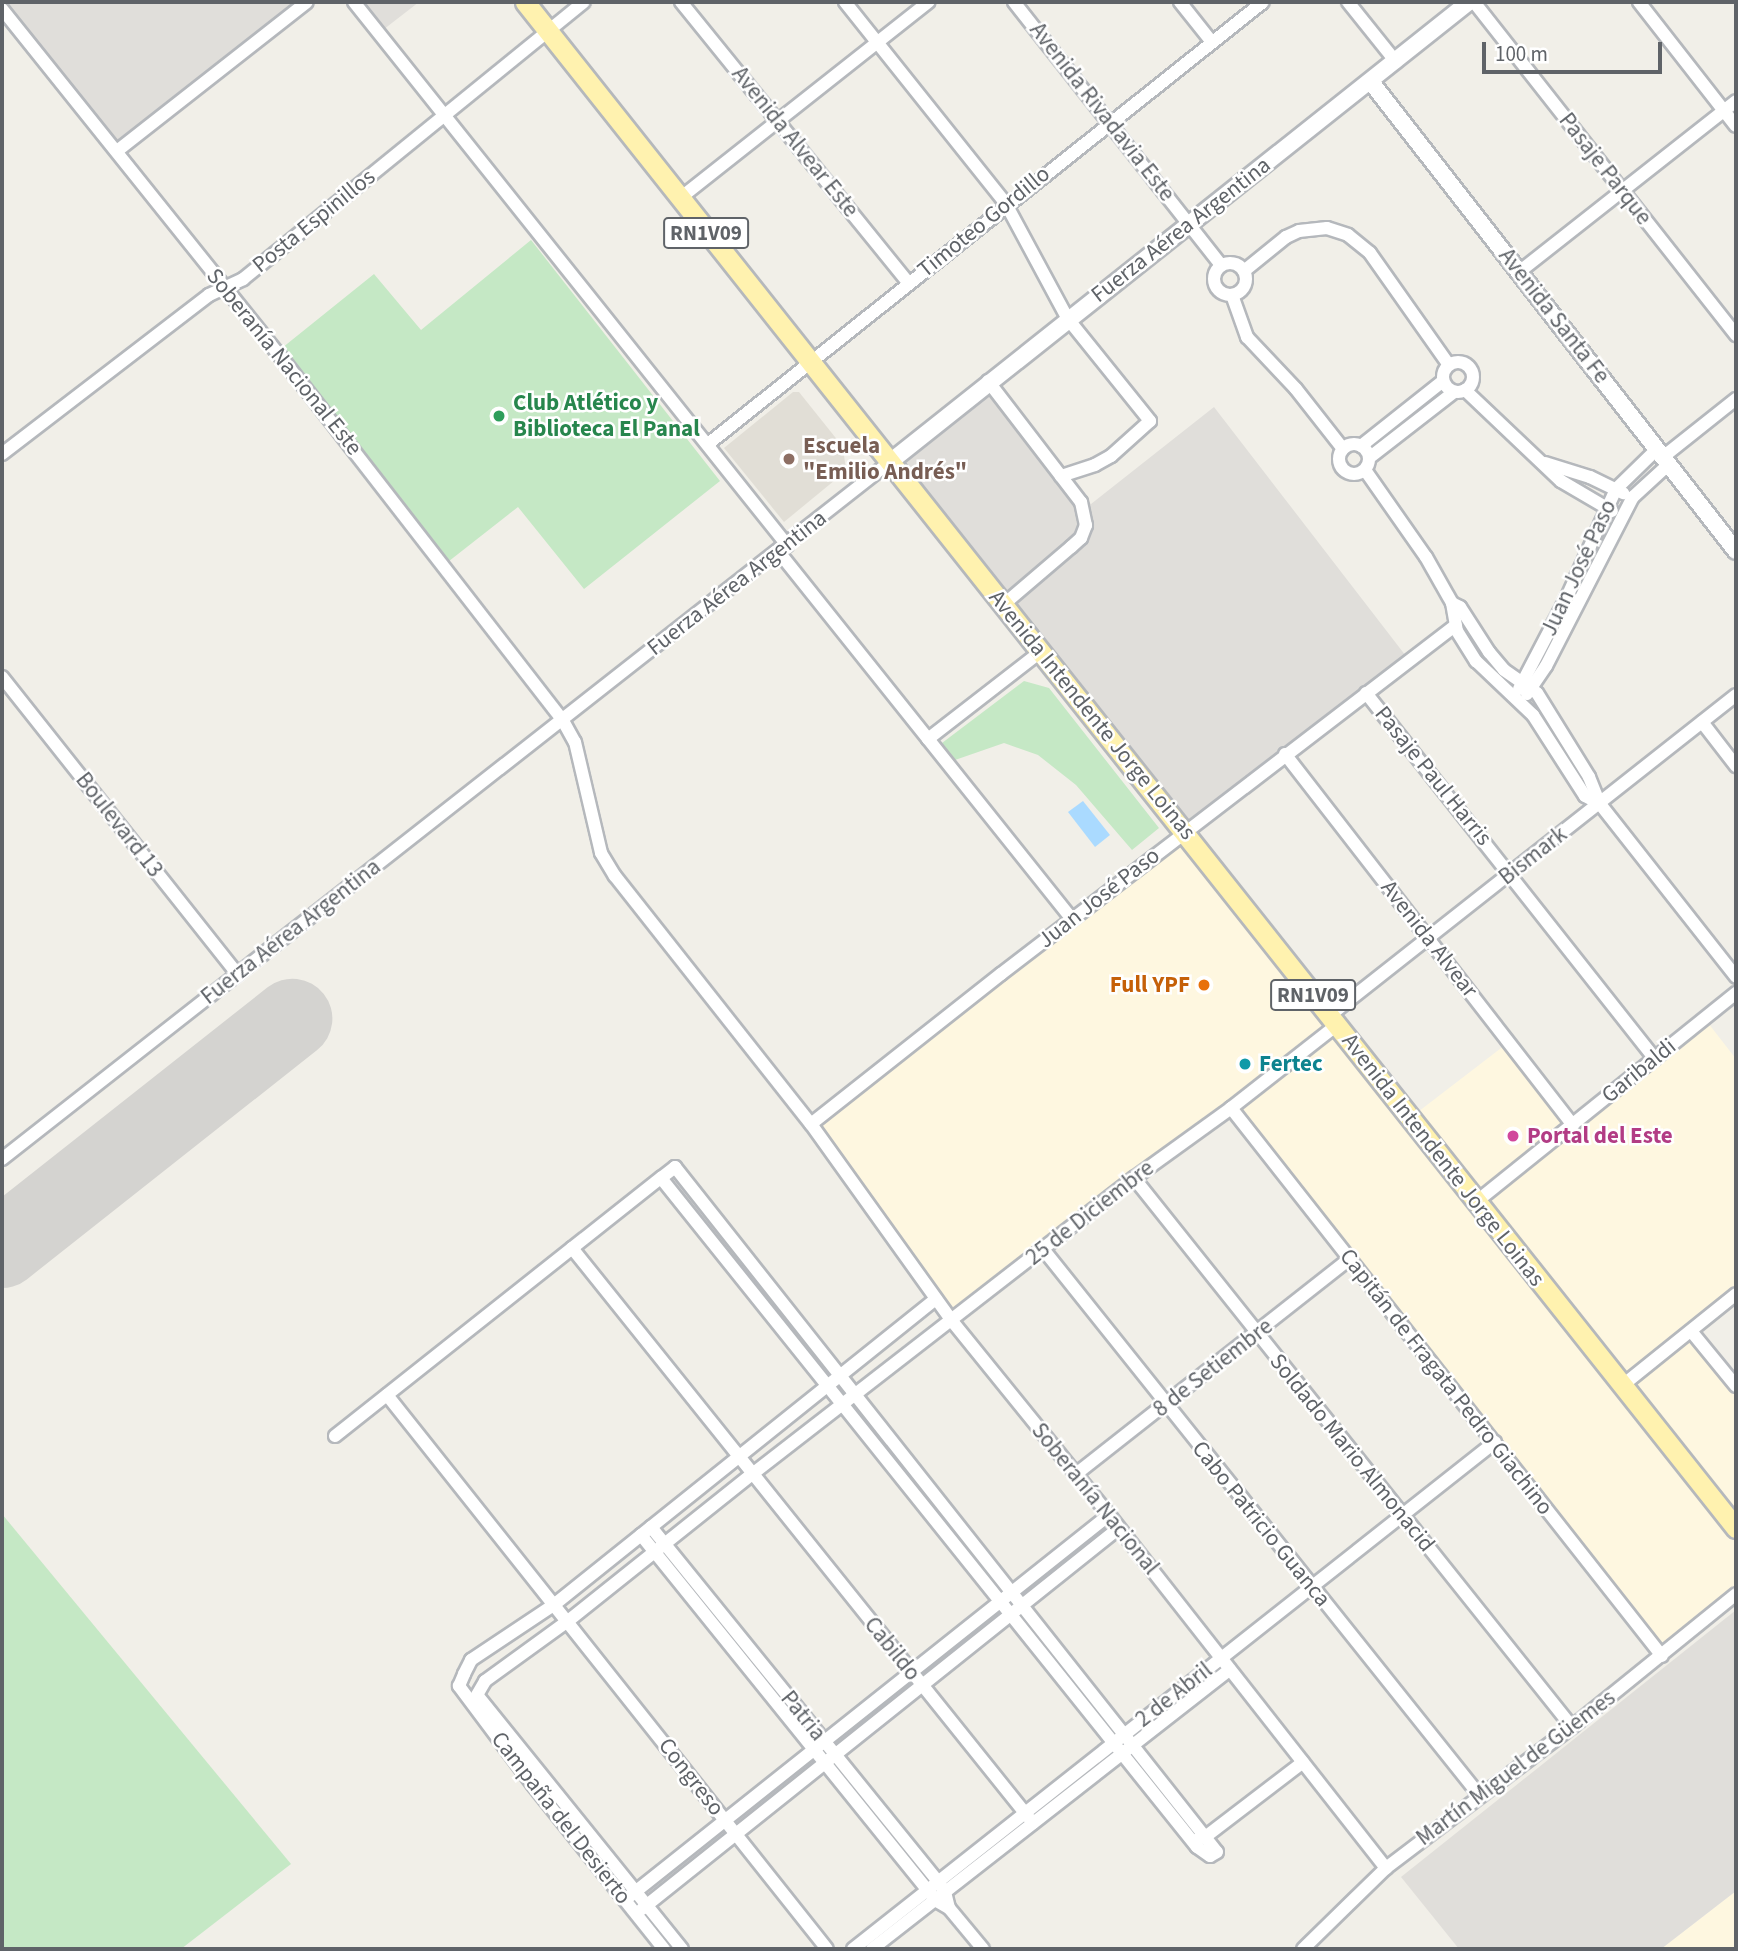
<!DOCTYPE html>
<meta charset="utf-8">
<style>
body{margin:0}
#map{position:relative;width:1738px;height:1951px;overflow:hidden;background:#f1efe8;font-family:"Source Sans 3",sans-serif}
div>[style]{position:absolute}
.commercial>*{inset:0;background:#fef7e0}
.industrial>*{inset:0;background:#e0deda}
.education>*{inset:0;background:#e1ded6}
.green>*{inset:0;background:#c5e8c5}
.water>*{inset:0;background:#aadaff}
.runway>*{height:80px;margin:-40px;padding:0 40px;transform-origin:40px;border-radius:40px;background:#d4d3d0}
.roads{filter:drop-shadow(2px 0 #b5b8bc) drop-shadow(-2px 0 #b5b8bc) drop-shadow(0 2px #b5b8bc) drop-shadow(0 -2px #b5b8bc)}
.minor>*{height:12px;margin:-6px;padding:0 6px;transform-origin:6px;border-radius:6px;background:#fff}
.minor>.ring{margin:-6px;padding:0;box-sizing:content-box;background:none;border:12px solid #fff;border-radius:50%}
.tertiary>*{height:16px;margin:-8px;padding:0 8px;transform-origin:8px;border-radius:8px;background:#fff}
.primary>*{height:19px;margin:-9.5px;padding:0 9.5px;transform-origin:9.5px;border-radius:9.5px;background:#fff2af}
.dots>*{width:19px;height:19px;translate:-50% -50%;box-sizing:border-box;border:4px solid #fff;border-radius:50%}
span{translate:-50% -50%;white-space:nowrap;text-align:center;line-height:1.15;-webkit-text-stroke:5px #fff;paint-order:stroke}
.shield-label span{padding:2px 5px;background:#fff;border:2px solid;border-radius:5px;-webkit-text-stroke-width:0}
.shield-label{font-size:21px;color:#5f6368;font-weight:700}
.street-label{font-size:23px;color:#5f6368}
.leisure-label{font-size:23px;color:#27864d;font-weight:700}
.left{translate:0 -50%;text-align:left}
.education-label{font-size:23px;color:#785e54;font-weight:700}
.food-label{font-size:23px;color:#c56008;font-weight:700}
.right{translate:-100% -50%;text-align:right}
.culture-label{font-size:23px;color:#0d838f;font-weight:700}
.hotel-label{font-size:23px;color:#b23c85;font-weight:700}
.frame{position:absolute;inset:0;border:4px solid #5f6368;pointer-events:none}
.scale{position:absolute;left:1482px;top:42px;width:180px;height:32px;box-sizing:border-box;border:4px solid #5f6368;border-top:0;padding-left:9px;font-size:21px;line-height:24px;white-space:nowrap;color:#5f6368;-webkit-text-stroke:5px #fff;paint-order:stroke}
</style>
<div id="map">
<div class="commercial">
<i style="clip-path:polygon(1186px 831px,1410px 1118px,1509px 1042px,1573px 1124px,1705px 1019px,1736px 1059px,1736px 1294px,1692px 1331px,1736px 1386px,1736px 1590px,1657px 1648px,1231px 1109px,952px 1321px,811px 1124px)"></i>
<i style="clip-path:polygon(1736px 1891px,1736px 1949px,1661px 1949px)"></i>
</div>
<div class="industrial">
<i style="clip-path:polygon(2px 2px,307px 2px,117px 151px,2px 10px)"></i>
<i style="clip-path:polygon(354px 2px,419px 2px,379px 33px)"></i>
<i style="clip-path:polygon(988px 381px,1061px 476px,1091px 504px,1214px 407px,1409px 660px,1186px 831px,890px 462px)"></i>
<i style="clip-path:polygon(1736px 1610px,1736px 1891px,1661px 1949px,1459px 1949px,1401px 1877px)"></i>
</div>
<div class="education">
<i style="clip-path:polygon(793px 392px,799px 392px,843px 447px,846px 471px,784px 522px,724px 448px)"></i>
</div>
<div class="green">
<i style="clip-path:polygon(531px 240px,720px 481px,584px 589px,518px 507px,444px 565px,277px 352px,374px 274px,421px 330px)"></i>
<i style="clip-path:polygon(1024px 681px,1049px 688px,1159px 828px,1132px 850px,1076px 785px,1038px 755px,1004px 743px,955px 760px,942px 743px)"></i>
<i style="clip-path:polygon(2px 1514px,291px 1864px,181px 1949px,2px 1949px)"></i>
</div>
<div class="water">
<i style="clip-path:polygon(1083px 801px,1110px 835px,1095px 847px,1068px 812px)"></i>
</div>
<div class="runway">
<i style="left:2px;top:1248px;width:370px;rotate:-38.3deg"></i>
</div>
<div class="roads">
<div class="minor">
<i style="left:354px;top:2px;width:695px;rotate:51.43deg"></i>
<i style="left:681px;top:2px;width:360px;rotate:51deg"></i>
<i style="left:845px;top:2px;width:258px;rotate:51.4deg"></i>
<i style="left:1006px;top:204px;width:131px;rotate:61.7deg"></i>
<i style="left:1068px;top:319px;width:131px;rotate:51.2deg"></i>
<i style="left:1150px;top:421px;width:52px;rotate:138.1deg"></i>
<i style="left:1111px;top:456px;width:18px;rotate:151deg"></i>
<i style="left:1095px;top:465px;width:36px;rotate:162deg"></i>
<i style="left:1014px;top:2px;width:335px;rotate:51.8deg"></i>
<i style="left:1180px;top:2px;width:50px;rotate:51.5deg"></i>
<i style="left:1348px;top:2px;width:77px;rotate:51.3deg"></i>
<i style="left:1474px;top:2px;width:424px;rotate:51.8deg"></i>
<i style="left:1639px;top:2px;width:157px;rotate:52deg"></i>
<i style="left:2px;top:9px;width:440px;rotate:51.3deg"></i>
<i style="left:277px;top:352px;width:465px;rotate:52.2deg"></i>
<i style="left:562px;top:719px;width:26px;rotate:61deg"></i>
<i style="left:575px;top:742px;width:114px;rotate:76.8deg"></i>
<i style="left:601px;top:853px;width:27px;rotate:59deg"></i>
<i style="left:615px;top:876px;width:316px;rotate:51.7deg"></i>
<i style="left:811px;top:1124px;width:242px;rotate:54.4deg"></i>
<i style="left:952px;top:1321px;width:250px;rotate:51deg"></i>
<i style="left:1109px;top:1515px;width:449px;rotate:51.9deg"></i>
<i style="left:117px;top:151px;width:241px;rotate:-38.1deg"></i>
<i style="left:679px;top:199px;width:318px;rotate:-38.3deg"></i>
<i class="ring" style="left:1214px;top:263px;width:20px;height:20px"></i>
<i style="left:1244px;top:271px;width:54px;rotate:-39deg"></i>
<i style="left:1286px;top:237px;width:14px;rotate:-25deg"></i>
<i style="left:1299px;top:231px;width:28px;rotate:-6deg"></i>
<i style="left:1327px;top:228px;width:22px;rotate:18deg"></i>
<i style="left:1348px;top:235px;width:28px;rotate:39deg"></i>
<i style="left:1370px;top:253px;width:137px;rotate:54.8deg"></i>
<i style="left:1519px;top:272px;width:276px;rotate:-38.2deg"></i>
<i style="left:1232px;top:295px;width:45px;rotate:70.3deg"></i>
<i style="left:1247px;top:337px;width:71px;rotate:46.7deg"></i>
<i style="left:1296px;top:389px;width:76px;rotate:51.9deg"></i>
<i class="ring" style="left:1443px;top:362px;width:18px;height:18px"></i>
<i style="left:988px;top:381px;width:153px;rotate:52.5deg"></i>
<i style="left:1081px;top:502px;width:24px;rotate:78deg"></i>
<i style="left:1086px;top:525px;width:14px;rotate:111deg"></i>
<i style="left:1081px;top:538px;width:13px;rotate:138deg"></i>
<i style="left:1071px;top:547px;width:89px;rotate:139.5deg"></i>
<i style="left:1465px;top:390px;width:132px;rotate:43.5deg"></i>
<i style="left:1561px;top:481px;width:59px;rotate:30.5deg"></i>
<i style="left:708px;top:444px;width:709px;rotate:-38.53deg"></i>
<i class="ring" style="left:1339px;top:444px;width:18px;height:18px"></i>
<i style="left:1361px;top:446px;width:105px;rotate:-38.4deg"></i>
<i style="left:2px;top:454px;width:261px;rotate:-37.5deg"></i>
<i style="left:209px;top:295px;width:38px;rotate:-25deg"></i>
<i style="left:243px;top:279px;width:439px;rotate:-39.1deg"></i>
<i style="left:1663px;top:457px;width:93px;rotate:-38.5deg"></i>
<i style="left:1369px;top:458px;width:108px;rotate:-37.8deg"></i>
<i style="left:1545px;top:463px;width:47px;rotate:17.3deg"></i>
<i style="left:1590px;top:477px;width:37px;rotate:26deg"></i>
<i style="left:1365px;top:470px;width:106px;rotate:55deg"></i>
<i style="left:1426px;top:557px;width:53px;rotate:60.5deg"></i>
<i style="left:1452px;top:603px;width:9px;rotate:27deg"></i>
<i style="left:1460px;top:607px;width:54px;rotate:57.2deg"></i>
<i style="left:1489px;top:652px;width:23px;rotate:50deg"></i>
<i style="left:1504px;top:670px;width:40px;rotate:34.9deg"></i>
<i style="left:1537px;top:693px;width:99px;rotate:58.2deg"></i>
<i style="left:1589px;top:777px;width:29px;rotate:68deg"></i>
<i style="left:778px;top:551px;width:471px;rotate:51.4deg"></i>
<i style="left:1452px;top:603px;width:28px;rotate:80deg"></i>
<i style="left:1457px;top:631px;width:36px;rotate:58deg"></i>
<i style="left:1476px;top:661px;width:79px;rotate:43.5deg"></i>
<i style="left:1533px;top:715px;width:96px;rotate:57.3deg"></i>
<i style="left:1585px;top:796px;width:17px;rotate:28deg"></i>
<i style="left:1600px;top:804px;width:220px;rotate:51.8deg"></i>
<i style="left:2px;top:677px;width:379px;rotate:51.6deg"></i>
<i style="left:1519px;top:689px;width:104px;rotate:-62.4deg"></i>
<i style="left:1567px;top:597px;width:119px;rotate:-65.6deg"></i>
<i style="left:1616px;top:489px;width:57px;rotate:-44.3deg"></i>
<i style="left:1366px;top:693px;width:466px;rotate:51.7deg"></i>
<i style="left:1527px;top:694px;width:34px;rotate:-56deg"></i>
<i style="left:1546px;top:666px;width:190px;rotate:-62.8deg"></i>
<i style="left:1633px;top:497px;width:49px;rotate:-42.5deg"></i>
<i style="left:1702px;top:722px;width:56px;rotate:52.3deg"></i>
<i style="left:928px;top:739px;width:142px;rotate:-37.8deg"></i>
<i style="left:1285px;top:754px;width:470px;rotate:52.2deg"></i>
<i style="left:1329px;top:1016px;width:518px;rotate:-38.26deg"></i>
<i style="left:1231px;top:1108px;width:697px;rotate:51.82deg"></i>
<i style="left:811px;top:1124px;width:242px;rotate:-38.3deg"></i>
<i style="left:1001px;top:974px;width:573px;rotate:-37.49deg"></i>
<i style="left:2px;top:1159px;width:1129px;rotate:-38.13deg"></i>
<i style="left:1134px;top:1178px;width:702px;rotate:51.42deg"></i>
<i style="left:1476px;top:1202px;width:334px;rotate:-38.8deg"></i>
<i style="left:572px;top:1248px;width:737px;rotate:51.28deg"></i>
<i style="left:1043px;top:1249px;width:700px;rotate:51.38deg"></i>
<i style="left:1691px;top:1331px;width:71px;rotate:50.7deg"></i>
<i style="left:1623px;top:1385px;width:145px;rotate:-38.8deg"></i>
<i style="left:387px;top:1395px;width:707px;rotate:51.54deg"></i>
<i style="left:335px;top:1436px;width:416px;rotate:-38.4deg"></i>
<i style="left:661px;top:1178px;width:18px;rotate:-38deg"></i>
<i style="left:675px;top:1167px;width:873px;rotate:51.65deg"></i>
<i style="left:1217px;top:1852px;width:8px;rotate:150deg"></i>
<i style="left:1210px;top:1856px;width:16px;rotate:-145deg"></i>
<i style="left:1197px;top:1847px;width:857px;rotate:-128.7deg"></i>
<i style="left:1076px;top:1474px;width:347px;rotate:-38.2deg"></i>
<i style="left:651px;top:1527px;width:458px;rotate:51deg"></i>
<i style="left:939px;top:1883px;width:11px;rotate:56deg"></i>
<i style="left:945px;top:1892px;width:16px;rotate:76deg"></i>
<i style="left:641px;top:1535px;width:469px;rotate:51.1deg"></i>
<i style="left:935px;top:1900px;width:16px;rotate:30deg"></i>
<i style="left:949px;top:1908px;width:53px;rotate:50.3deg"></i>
<i style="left:1198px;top:1839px;width:7px;rotate:-16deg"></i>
<i style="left:1205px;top:1837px;width:123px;rotate:-37.4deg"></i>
<i style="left:630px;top:1896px;width:612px;rotate:-38.5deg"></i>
<i style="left:642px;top:1909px;width:610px;rotate:-38.62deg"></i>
<i style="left:664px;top:1949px;width:210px;rotate:-128.6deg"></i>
<i style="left:533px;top:1785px;width:124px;rotate:-126.8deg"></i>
<i style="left:459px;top:1686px;width:13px;rotate:-67deg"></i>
<i style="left:464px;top:1674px;width:16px;rotate:-63deg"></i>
<i style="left:471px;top:1660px;width:101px;rotate:-33.7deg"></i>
<i style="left:555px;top:1604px;width:488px;rotate:-38.7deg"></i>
<i style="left:682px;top:1949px;width:326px;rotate:-128.9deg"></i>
<i style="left:477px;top:1695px;width:16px;rotate:-60deg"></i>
<i style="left:485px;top:1681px;width:102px;rotate:-35.9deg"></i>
<i style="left:568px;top:1621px;width:234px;rotate:-38.6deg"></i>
<i style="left:751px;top:1475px;width:485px;rotate:-37.8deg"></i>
<i style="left:1134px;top:1178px;width:120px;rotate:-35.8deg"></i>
<i style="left:1231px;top:1108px;width:135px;rotate:-38.1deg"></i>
<i style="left:853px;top:1949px;width:818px;rotate:-38.3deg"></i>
<i style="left:872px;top:1949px;width:454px;rotate:-38deg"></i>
<i style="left:1303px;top:1949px;width:116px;rotate:-44.3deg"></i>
<i style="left:1386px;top:1868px;width:233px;rotate:-37.2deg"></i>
<i style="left:1572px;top:1727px;width:211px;rotate:-39deg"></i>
</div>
<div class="tertiary">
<i style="left:1371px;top:82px;width:594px;rotate:52.11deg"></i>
<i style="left:890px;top:462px;width:739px;rotate:-38.47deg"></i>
</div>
<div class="primary">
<i style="left:525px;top:2px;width:1948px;rotate:51.57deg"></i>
</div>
</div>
<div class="dots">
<i style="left:499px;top:416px;background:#2e9e5b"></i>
<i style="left:789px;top:459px;background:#8d6e63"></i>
<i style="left:1204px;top:985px;background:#e8710a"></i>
<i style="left:1245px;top:1064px;background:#0f9aa8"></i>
<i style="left:1513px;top:1136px;background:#d1479c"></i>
</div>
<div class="shield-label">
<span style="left:706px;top:233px">RN1V09</span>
<span style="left:1313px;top:995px">RN1V09</span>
</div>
<div class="street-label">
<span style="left:1102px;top:112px;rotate:52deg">Avenida Rivadavia Este</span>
<span style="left:795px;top:142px;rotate:51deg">Avenida Alvear Este</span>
<span style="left:1605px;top:169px;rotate:52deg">Pasaje Parque</span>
<span style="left:314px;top:221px;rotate:-39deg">Posta Espinillos</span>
<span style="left:984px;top:222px;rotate:-39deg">Timoteo Gordillo</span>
<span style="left:1181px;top:230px;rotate:-38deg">Fuerza Aérea Argentina</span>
<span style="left:1554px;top:316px;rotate:52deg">Avenida Santa Fe</span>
<span style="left:284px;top:362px;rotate:51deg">Soberanía Nacional Este</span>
<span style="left:1579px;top:568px;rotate:-65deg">Juan José Paso</span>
<span style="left:737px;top:583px;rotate:-38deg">Fuerza Aérea Argentina</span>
<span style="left:1092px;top:715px;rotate:51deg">Avenida Intendente Jorge Loinas</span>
<span style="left:1433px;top:776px;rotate:51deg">Pasaje Paul Harris</span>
<span style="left:119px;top:825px;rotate:52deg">Boulevard 13</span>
<span style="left:1533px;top:856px;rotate:-38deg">Bismark</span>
<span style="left:1099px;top:898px;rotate:-38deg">Juan José Paso</span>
<span style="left:291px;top:932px;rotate:-38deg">Fuerza Aérea Argentina</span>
<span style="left:1429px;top:939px;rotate:52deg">Avenida Alvear</span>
<span style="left:1639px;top:1071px;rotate:-39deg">Garibaldi</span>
<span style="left:1443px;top:1160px;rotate:52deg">Avenida Intendente Jorge Loinas</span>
<span style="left:1090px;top:1213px;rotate:-38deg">25 de Diciembre</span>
<span style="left:1213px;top:1368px;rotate:-38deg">8 de Setiembre</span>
<span style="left:1446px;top:1382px;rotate:52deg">Capitán de Fragata Pedro Giachino</span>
<span style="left:1352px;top:1453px;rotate:51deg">Soldado Mario Almonacid</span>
<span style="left:1095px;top:1499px;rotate:51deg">Soberanía Nacional</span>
<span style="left:1261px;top:1524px;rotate:51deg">Cabo Patricio Guanca</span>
<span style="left:892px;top:1649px;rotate:51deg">Cabildo</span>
<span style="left:1174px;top:1695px;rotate:-38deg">2 de Abril</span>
<span style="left:803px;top:1716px;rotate:51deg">Patria</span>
<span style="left:1516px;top:1768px;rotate:-37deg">Martín Miguel de Güemes</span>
<span style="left:691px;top:1777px;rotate:52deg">Congreso</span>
<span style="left:561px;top:1818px;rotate:52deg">Campaña del Desierto</span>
</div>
<div class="leisure-label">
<span class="left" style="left:513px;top:416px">Club Atlético y<br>Biblioteca El Panal</span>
</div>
<div class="education-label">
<span class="left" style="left:803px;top:459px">Escuela<br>"Emilio Andrés"</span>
</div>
<div class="food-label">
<span class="right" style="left:1190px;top:985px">Full YPF</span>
</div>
<div class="culture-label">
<span class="left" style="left:1259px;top:1064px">Fertec</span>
</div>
<div class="hotel-label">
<span class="left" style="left:1527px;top:1136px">Portal del Este</span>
</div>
<div class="frame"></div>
<div class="scale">100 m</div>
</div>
